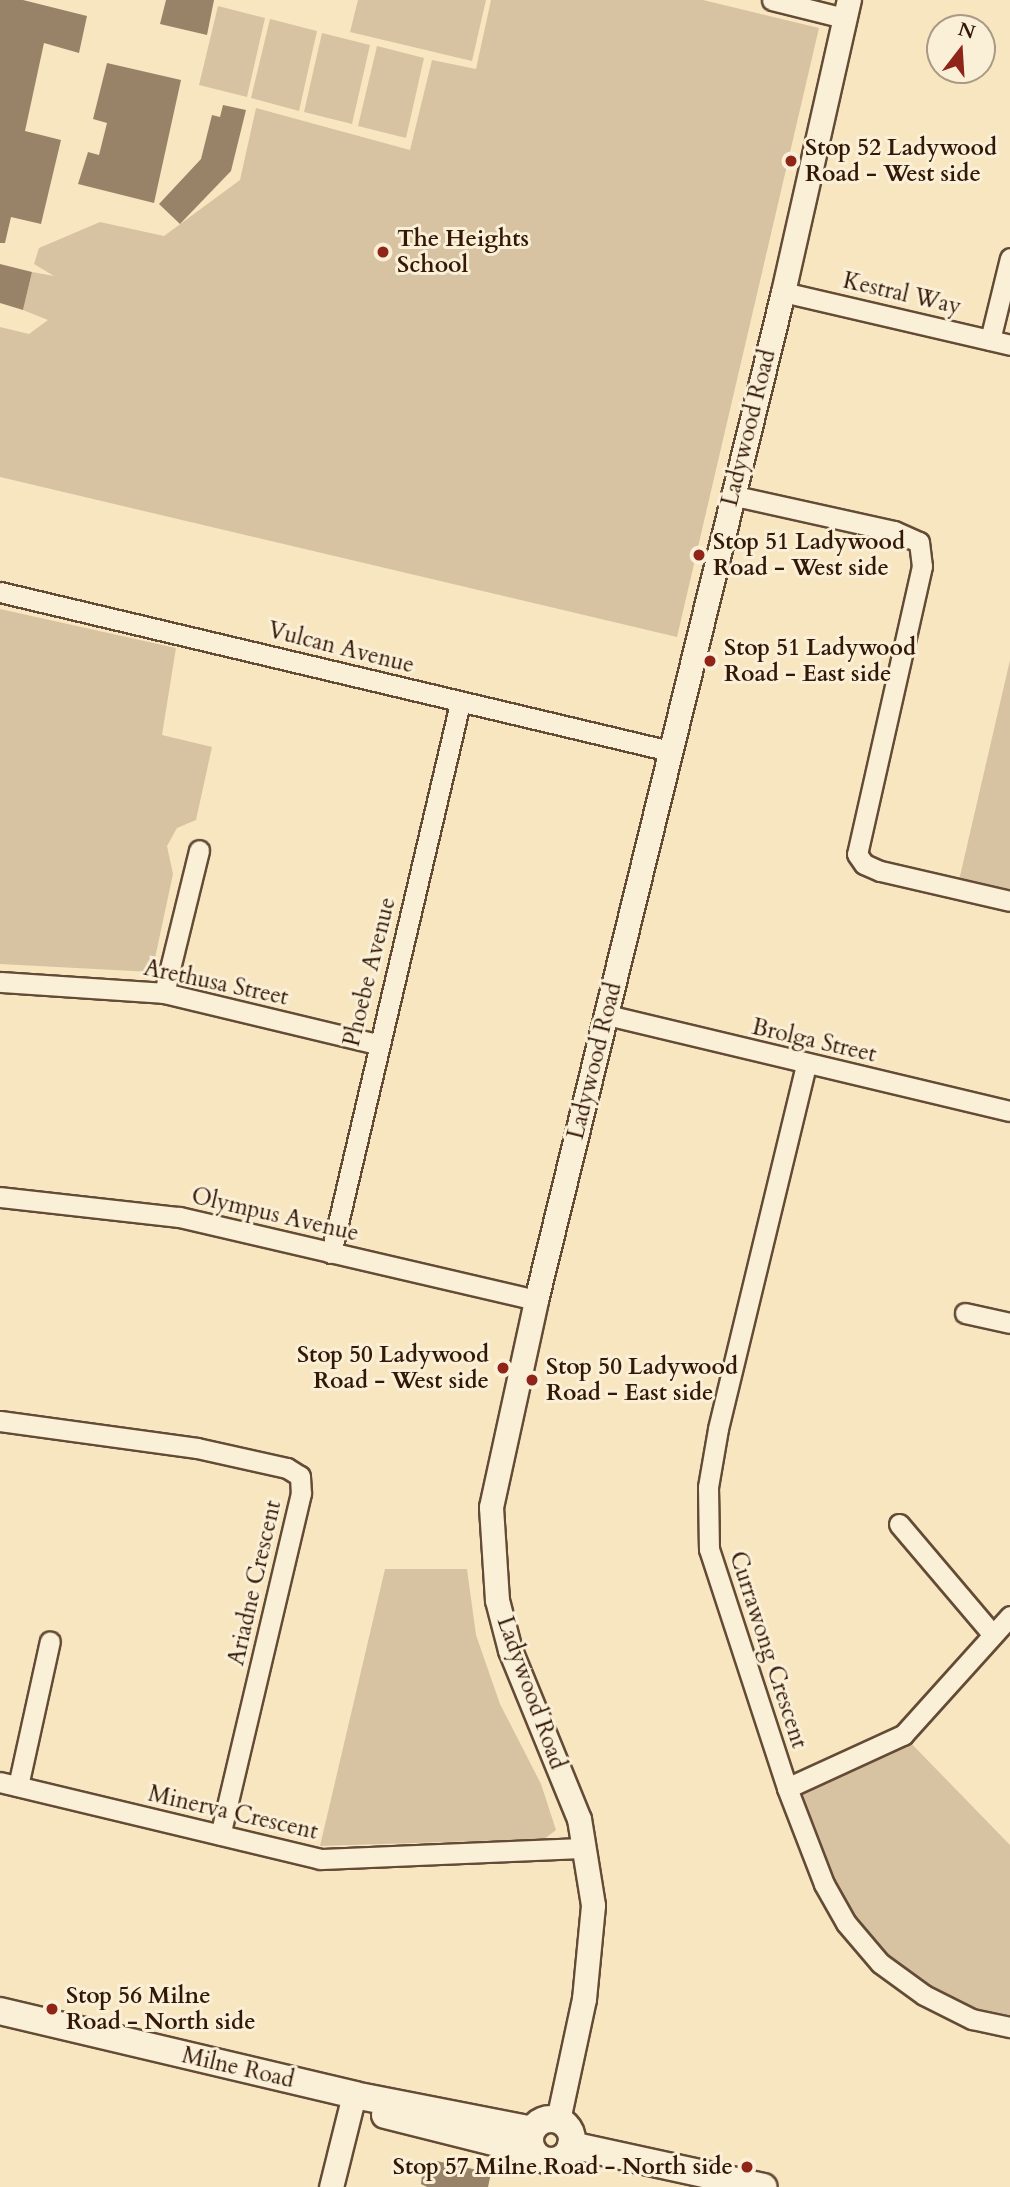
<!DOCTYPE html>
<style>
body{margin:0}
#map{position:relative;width:1010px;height:2187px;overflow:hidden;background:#f8e6c1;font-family:Cardo,serif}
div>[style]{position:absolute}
.green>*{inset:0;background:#d7c3a1}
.building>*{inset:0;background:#998368}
.roads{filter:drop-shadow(2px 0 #644b36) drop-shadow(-2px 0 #644b36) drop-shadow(0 2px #644b36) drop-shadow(0 -2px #644b36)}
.minor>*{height:19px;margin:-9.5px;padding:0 9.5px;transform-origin:9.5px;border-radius:9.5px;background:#faefd7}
.tertiary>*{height:23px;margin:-11.5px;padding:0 11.5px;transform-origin:11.5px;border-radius:11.5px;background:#faefd7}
.secondary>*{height:26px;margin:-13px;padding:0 13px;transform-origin:13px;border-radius:13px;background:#faefd7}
.secondary>.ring{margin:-13px;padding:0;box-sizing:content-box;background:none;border:26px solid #faefd7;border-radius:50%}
.dots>*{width:19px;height:19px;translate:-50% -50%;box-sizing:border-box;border:4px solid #faefd7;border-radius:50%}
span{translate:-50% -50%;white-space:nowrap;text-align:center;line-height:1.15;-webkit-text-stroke:6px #faefd7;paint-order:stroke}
.poi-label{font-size:23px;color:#331707;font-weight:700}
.left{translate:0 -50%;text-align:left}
.right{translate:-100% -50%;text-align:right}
.street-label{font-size:23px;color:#331707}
.north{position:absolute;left:926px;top:14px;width:70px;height:70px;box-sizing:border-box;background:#faefd7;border:2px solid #aa9984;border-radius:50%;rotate:17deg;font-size:19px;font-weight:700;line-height:28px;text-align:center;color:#331707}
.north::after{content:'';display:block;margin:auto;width:24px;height:32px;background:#8f2418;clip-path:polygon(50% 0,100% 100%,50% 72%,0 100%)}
</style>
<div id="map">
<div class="green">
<i style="clip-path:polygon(358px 0,486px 0,472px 61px,350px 32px)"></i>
<i style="clip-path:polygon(491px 0,703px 0,819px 28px,677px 637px,0 477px,0 327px,29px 334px,48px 320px,23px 310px,32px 272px,54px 276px,34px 264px,39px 248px,100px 222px,164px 236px,240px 180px,256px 108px,410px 150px,432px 60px,476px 69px)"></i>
<i style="clip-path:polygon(218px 6px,265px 18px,247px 97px,199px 85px)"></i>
<i style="clip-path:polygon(270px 19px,317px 31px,299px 111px,251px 98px)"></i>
<i style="clip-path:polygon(322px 33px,370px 45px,352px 124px,304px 112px)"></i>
<i style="clip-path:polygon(377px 46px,424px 58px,406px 138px,358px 126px)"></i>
<i style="clip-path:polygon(0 609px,176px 648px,162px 735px,212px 747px,196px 820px,177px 828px,167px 846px,173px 874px,152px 972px,0 964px)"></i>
<i style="clip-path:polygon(1010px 660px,1010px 901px,957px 889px)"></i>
<i style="clip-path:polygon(385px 1569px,467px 1569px,476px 1635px,500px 1704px,541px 1784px,556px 1830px,544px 1839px,320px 1846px)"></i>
<i style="clip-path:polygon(903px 1735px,1010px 1845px,1010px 2027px,924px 1995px,846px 1923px,787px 1788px)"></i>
</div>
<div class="building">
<i style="clip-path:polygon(0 0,23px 0,87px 16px,79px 53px,44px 43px,25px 131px,61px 140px,41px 224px,11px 217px,5px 243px,0 243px)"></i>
<i style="clip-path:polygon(166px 0,214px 0,207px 35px,160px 24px)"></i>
<i style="clip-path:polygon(107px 63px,181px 80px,154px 203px,78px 184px,88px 152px,99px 155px,107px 123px,93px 119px)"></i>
<i style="clip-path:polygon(223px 105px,246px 110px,231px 171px,180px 224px,159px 204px,201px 159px,212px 115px,220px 117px)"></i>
<i style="clip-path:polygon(0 264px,32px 272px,23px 310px,0 303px)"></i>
<i style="clip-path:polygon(432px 2160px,491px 2173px,488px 2187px,427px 2187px,421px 2184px,423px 2165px,431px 2166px)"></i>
</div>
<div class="roads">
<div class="minor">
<i style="left:772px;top:0;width:74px;rotate:14deg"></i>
<i style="left:783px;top:292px;width:233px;rotate:13.1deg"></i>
<i style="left:990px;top:340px;width:84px;rotate:-76.3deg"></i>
<i style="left:731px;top:495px;width:167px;rotate:12.5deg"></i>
<i style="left:894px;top:531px;width:27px;rotate:24deg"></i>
<i style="left:919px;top:542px;width:24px;rotate:83deg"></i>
<i style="left:922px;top:566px;width:295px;rotate:102.7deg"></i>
<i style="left:857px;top:854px;width:12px;rotate:55deg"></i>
<i style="left:864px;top:864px;width:17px;rotate:24deg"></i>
<i style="left:880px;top:871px;width:133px;rotate:13deg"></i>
<i style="left:0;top:592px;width:689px;rotate:13.35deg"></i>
<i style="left:0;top:982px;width:164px;rotate:3.8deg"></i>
<i style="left:164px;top:993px;width:219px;rotate:13.5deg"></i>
<i style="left:164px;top:993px;width:147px;rotate:-76.2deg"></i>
<i style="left:607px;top:1015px;width:414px;rotate:13.4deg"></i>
<i style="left:806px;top:1065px;width:374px;rotate:103.6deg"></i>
<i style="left:718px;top:1429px;width:59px;rotate:99.8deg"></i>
<i style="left:708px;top:1487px;width:62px;rotate:89.1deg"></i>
<i style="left:709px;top:1549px;width:251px;rotate:71.9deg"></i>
<i style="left:787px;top:1788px;width:103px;rotate:68.9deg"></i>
<i style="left:824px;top:1884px;width:45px;rotate:60.6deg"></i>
<i style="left:846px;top:1923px;width:52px;rotate:49.6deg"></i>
<i style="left:880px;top:1963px;width:54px;rotate:36deg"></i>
<i style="left:924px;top:1995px;width:54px;rotate:26.6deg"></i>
<i style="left:972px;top:2019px;width:39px;rotate:12deg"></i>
<i style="left:0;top:1197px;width:180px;rotate:6.4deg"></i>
<i style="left:179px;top:1217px;width:367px;rotate:13.1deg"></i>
<i style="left:331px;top:1253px;width:565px;rotate:-76.8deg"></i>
<i style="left:965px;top:1313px;width:46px;rotate:12.5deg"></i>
<i style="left:0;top:1421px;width:199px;rotate:7.8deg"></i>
<i style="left:197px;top:1448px;width:92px;rotate:12.5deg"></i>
<i style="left:287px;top:1468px;width:15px;rotate:32deg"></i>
<i style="left:300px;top:1476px;width:17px;rotate:87deg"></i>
<i style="left:301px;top:1493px;width:351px;rotate:103.3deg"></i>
<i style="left:899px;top:1524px;width:145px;rotate:49.7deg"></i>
<i style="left:0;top:1782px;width:329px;rotate:13.5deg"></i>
<i style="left:320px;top:1859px;width:264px;rotate:-2.4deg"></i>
<i style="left:18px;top:1786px;width:148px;rotate:-77.6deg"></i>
<i style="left:787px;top:1788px;width:128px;rotate:-24.6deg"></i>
<i style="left:903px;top:1735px;width:160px;rotate:-48deg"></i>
</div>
<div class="tertiary">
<i style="left:558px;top:2120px;width:124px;rotate:-77.9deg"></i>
<i style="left:584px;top:1999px;width:94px;rotate:-84.5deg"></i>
<i style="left:593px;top:1905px;width:87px;rotate:-99.2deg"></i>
<i style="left:579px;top:1819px;width:183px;rotate:-112.2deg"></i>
<i style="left:510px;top:1650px;width:52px;rotate:-104.6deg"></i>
<i style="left:497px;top:1600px;width:93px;rotate:-93.7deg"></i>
<i style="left:491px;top:1507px;width:212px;rotate:-77.7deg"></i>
<i style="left:536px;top:1300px;width:1038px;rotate:-76.23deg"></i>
<i style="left:783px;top:292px;width:299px;rotate:-77.3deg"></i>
<i style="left:331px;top:2187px;width:95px;rotate:-76deg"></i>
</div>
<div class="secondary">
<i style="left:0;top:2011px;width:364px;rotate:13.3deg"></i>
<i style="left:354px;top:2095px;width:181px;rotate:11.1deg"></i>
<i style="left:385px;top:2115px;width:153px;rotate:14deg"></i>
<i class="ring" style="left:530px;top:2119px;width:16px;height:16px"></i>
<i style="left:571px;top:2145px;width:197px;rotate:12.3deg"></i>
</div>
</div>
<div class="dots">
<i style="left:791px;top:161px;background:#8f2418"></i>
<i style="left:383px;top:252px;background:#8f2418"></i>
<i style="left:699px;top:555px;background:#8f2418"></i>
<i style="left:710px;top:661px;background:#8f2418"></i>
<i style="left:503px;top:1368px;background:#8f2418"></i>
<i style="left:532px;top:1380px;background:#8f2418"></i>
<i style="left:52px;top:2009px;background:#8f2418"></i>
<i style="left:747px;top:2167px;background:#8f2418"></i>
</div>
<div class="poi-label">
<span class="left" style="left:805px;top:161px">Stop 52 Ladywood<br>Road - West side</span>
<span class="left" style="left:397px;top:252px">The Heights<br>School</span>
<span class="left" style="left:713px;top:555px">Stop 51 Ladywood<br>Road - West side</span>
<span class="left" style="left:724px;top:661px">Stop 51 Ladywood<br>Road - East side</span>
<span class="right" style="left:489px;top:1368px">Stop 50 Ladywood<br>Road - West side</span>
<span class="left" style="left:546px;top:1380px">Stop 50 Ladywood<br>Road - East side</span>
<span class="left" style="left:66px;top:2009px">Stop 56 Milne<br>Road - North side</span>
<span class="right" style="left:733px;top:2167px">Stop 57 Milne Road - North side</span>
</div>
<div class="street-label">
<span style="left:902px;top:294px;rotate:13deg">Kestral Way</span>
<span style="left:749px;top:428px;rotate:-76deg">Ladywood Road</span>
<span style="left:341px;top:648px;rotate:14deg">Vulcan Avenue</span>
<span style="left:370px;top:972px;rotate:-76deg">Phoebe Avenue</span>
<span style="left:216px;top:983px;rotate:12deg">Arethusa Street</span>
<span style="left:814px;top:1041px;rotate:13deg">Brolga Street</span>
<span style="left:595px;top:1061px;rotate:-76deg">Ladywood Road</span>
<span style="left:275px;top:1215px;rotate:13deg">Olympus Avenue</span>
<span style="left:255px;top:1583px;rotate:-77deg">Ariadne Crescent</span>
<span style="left:768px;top:1650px;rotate:72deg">Currawong Crescent</span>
<span style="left:531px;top:1693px;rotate:70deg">Ladywood Road</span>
<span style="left:233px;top:1813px;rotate:13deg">Minerva Crescent</span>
<span style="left:238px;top:2068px;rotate:13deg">Milne Road</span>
</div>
<div class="north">N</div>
</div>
